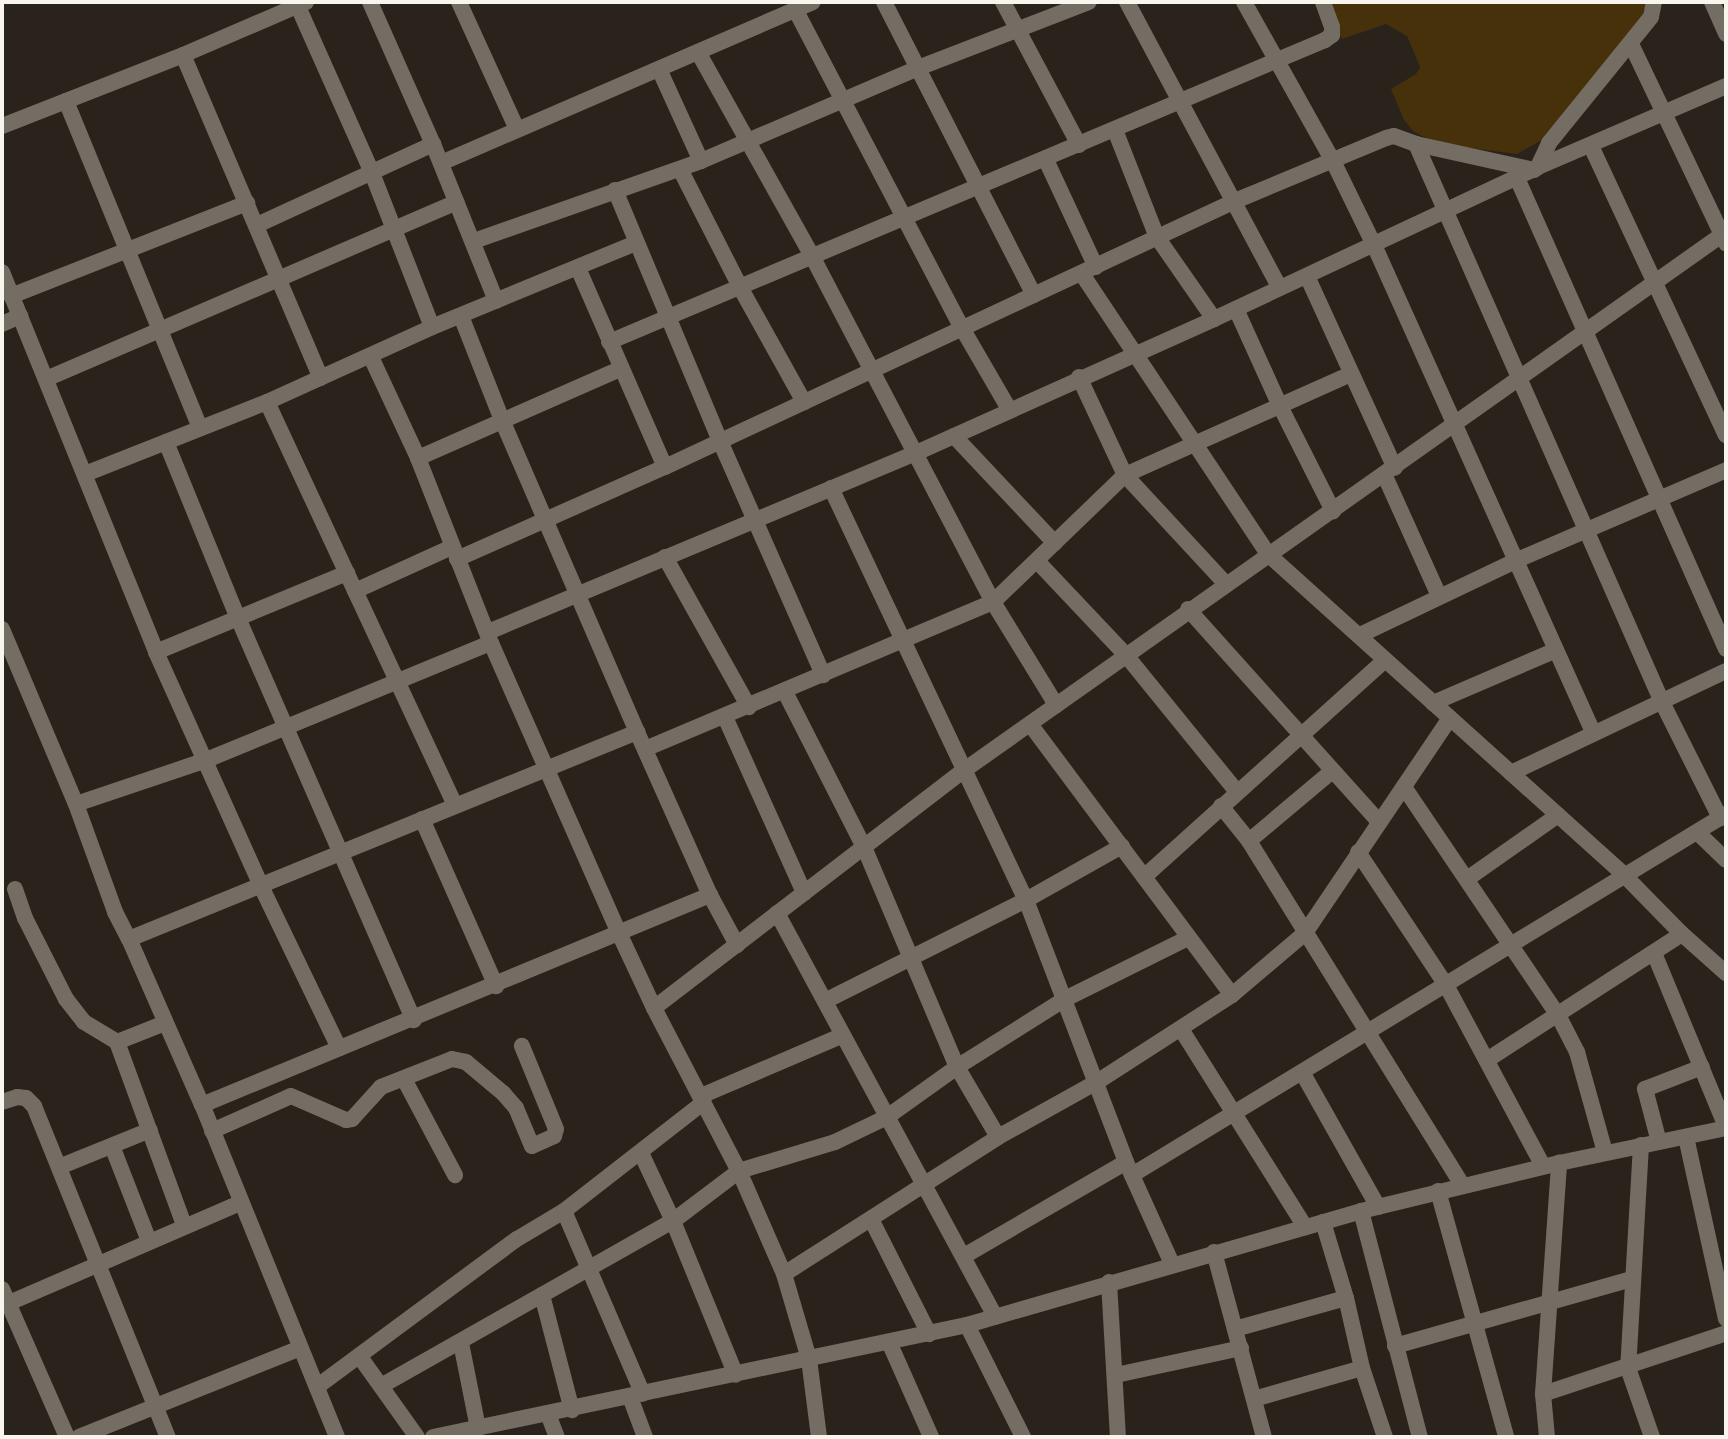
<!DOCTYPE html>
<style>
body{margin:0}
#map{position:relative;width:1728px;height:1439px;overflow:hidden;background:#29231b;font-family:Jost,sans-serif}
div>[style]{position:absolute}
.green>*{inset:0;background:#46310b}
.minor>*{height:16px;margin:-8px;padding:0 8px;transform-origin:8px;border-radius:8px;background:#746d63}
span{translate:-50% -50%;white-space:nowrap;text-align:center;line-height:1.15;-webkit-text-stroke:6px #29231b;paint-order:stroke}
.frame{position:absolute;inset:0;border:4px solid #f8f4ee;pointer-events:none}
</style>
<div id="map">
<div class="green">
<i style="clip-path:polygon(1329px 2px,1645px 2px,1646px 4px,1641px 22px,1570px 113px,1542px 140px,1517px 154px,1439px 144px,1414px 132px,1404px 120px,1391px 89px,1416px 74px,1420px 67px,1407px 36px,1386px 24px,1342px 39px)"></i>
</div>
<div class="minor">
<i style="left:296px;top:2px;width:187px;rotate:66deg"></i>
<i style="left:372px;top:173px;width:165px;rotate:68.7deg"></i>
<i style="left:370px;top:2px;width:155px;rotate:66.1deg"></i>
<i style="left:433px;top:144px;width:169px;rotate:68.1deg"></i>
<i style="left:459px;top:2px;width:140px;rotate:65.5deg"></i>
<i style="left:884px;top:2px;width:329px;rotate:62.9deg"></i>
<i style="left:1003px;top:2px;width:162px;rotate:62deg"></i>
<i style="left:1127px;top:2px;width:324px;rotate:61.9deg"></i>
<i style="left:1244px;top:2px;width:182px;rotate:60.8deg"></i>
<i style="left:1333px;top:161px;width:93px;rotate:64deg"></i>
<i style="left:1374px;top:245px;width:534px;rotate:65.79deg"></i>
<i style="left:1712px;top:2px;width:35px;rotate:66deg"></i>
<i style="left:795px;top:9px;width:360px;rotate:62.4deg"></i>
<i style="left:962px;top:328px;width:94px;rotate:59.9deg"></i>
<i style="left:1631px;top:44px;width:221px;rotate:64.5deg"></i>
<i style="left:698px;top:52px;width:234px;rotate:60.8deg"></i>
<i style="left:812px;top:256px;width:390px;rotate:62.4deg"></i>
<i style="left:993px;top:602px;width:121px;rotate:58.5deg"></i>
<i style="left:183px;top:55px;width:351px;rotate:66.9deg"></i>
<i style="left:659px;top:69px;width:101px;rotate:65.5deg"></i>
<i style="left:66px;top:101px;width:353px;rotate:67.7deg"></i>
<i style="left:2px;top:126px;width:194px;rotate:-21.4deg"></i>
<i style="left:183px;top:55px;width:134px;rotate:-23.3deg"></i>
<i style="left:1115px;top:130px;width:115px;rotate:68.6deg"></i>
<i style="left:1157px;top:237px;width:100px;rotate:55.2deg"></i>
<i style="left:1416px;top:144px;width:610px;rotate:66.21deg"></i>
<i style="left:1662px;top:702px;width:130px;rotate:63.4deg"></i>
<i style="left:1591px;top:146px;width:319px;rotate:65deg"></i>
<i style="left:1046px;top:160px;width:118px;rotate:65deg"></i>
<i style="left:441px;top:163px;width:405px;rotate:-23.4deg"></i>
<i style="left:1538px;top:167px;width:26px;rotate:-65deg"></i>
<i style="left:1549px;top:143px;width:162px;rotate:-51deg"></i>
<i style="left:1651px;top:17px;width:15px;rotate:-79deg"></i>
<i style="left:680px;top:169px;width:132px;rotate:63deg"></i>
<i style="left:740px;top:287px;width:132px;rotate:60.9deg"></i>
<i style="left:1517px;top:178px;width:515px;rotate:66.07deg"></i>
<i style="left:615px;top:190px;width:272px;rotate:67.3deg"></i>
<i style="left:720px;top:441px;width:256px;rotate:66.2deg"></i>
<i style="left:257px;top:225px;width:194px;rotate:-24.7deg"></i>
<i style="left:474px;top:241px;width:241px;rotate:-19.4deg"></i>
<i style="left:701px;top:161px;width:236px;rotate:-23.2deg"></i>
<i style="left:918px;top:68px;width:183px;rotate:-21.1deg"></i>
<i style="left:578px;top:268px;width:217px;rotate:66.4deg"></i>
<i style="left:2px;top:272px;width:410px;rotate:67.9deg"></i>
<i style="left:156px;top:652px;width:256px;rotate:65.8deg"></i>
<i style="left:261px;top:886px;width:180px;rotate:64.3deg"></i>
<i style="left:1082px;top:274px;width:338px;rotate:56.4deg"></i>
<i style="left:1269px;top:555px;width:479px;rotate:42deg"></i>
<i style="left:1625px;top:876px;width:81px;rotate:45.5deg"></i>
<i style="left:1682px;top:934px;width:59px;rotate:41.6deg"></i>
<i style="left:1307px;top:276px;width:211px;rotate:65.4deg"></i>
<i style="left:11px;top:296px;width:254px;rotate:-21.5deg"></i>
<i style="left:1236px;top:309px;width:107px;rotate:65.6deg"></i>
<i style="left:1280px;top:406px;width:118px;rotate:63.2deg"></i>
<i style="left:461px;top:316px;width:112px;rotate:68.5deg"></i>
<i style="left:502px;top:420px;width:340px;rotate:66.6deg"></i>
<i style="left:637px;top:732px;width:179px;rotate:65.9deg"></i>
<i style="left:710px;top:895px;width:57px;rotate:61.6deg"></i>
<i style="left:2px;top:324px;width:20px;rotate:-24deg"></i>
<i style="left:609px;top:342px;width:777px;rotate:-22.87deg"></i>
<i style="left:1325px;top:40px;width:9px;rotate:-36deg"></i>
<i style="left:1332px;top:35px;width:8px;rotate:-90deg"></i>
<i style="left:1332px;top:27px;width:27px;rotate:-110deg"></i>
<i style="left:371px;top:357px;width:111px;rotate:65deg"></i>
<i style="left:418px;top:458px;width:199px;rotate:68.5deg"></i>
<i style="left:491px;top:643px;width:317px;rotate:66.2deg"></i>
<i style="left:619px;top:933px;width:83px;rotate:65deg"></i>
<i style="left:654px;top:1008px;width:184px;rotate:62.5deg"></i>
<i style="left:739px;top:1171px;width:112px;rotate:66.4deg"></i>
<i style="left:784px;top:1274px;width:89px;rotate:73.6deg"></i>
<i style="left:809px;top:1359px;width:79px;rotate:82.7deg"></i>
<i style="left:1079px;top:377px;width:108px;rotate:64.9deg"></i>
<i style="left:1125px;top:475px;width:147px;rotate:47.2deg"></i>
<i style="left:46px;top:379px;width:447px;rotate:-23.3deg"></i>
<i style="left:267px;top:402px;width:445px;rotate:65deg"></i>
<i style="left:954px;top:436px;width:147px;rotate:46.7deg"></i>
<i style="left:166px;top:442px;width:190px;rotate:67.8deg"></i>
<i style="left:238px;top:618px;width:439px;rotate:66.4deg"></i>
<i style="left:418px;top:458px;width:221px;rotate:-23.8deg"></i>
<i style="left:85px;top:474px;width:196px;rotate:-21.6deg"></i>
<i style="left:267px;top:402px;width:181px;rotate:-24.4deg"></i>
<i style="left:432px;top:327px;width:221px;rotate:-22.4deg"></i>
<i style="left:1384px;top:474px;width:134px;rotate:65.7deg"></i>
<i style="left:831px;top:488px;width:456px;rotate:64.7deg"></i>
<i style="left:1026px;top:900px;width:280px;rotate:69.1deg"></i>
<i style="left:1126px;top:1162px;width:112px;rotate:65.7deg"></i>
<i style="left:665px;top:557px;width:172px;rotate:60.8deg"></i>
<i style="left:457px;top:559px;width:227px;rotate:-23.9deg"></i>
<i style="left:665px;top:467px;width:629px;rotate:-25.02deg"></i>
<i style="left:1235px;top:201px;width:164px;rotate:-22.6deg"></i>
<i style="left:1386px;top:138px;width:8px;rotate:-14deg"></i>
<i style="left:1394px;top:136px;width:23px;rotate:20deg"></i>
<i style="left:1416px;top:144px;width:121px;rotate:12.4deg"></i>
<i style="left:1037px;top:561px;width:128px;rotate:46.6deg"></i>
<i style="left:1125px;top:654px;width:178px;rotate:50.9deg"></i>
<i style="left:355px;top:591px;width:107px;rotate:-24.4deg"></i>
<i style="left:1188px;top:609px;width:286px;rotate:48.1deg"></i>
<i style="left:2px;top:629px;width:190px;rotate:67.1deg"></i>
<i style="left:76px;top:804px;width:115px;rotate:70.1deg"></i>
<i style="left:115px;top:912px;width:30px;rotate:63deg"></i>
<i style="left:488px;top:632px;width:464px;rotate:-22.7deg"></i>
<i style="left:916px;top:453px;width:327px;rotate:-24.2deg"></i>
<i style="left:1214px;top:319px;width:358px;rotate:-25.1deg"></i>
<i style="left:1538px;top:167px;width:205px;rotate:-23.3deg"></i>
<i style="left:1360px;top:635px;width:172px;rotate:-25.5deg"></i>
<i style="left:1515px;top:561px;width:230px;rotate:-23.3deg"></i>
<i style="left:156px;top:652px;width:207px;rotate:-22.5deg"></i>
<i style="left:785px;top:692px;width:174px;rotate:63deg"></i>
<i style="left:864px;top:847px;width:239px;rotate:67.1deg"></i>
<i style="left:957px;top:1067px;width:81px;rotate:59.6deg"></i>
<i style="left:1433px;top:703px;width:132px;rotate:-23.3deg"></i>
<i style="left:725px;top:717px;width:193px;rotate:65.8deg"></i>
<i style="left:1030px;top:724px;width:338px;rotate:53.3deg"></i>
<i style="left:645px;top:749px;width:378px;rotate:-22.9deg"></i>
<i style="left:993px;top:602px;width:183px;rotate:-43.9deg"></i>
<i style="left:1125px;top:475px;width:248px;rotate:-24.1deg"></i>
<i style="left:1511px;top:773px;width:238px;rotate:-25.4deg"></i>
<i style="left:1404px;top:787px;width:275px;rotate:56deg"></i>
<i style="left:1558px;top:1015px;width:42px;rotate:62.8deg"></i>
<i style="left:1577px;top:1052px;width:104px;rotate:74.4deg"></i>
<i style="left:76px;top:804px;width:135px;rotate:-18.6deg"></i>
<i style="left:204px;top:761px;width:310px;rotate:-22.4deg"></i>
<i style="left:1221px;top:806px;width:45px;rotate:51.3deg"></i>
<i style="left:1249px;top:841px;width:405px;rotate:58.2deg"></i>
<i style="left:422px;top:819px;width:183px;rotate:66.1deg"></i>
<i style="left:1697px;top:832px;width:40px;rotate:44deg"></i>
<i style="left:1249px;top:841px;width:109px;rotate:-40.1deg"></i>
<i style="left:1358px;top:852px;width:159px;rotate:56.5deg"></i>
<i style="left:1446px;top:985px;width:205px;rotate:61.8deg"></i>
<i style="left:1144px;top:877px;width:324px;rotate:-42deg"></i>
<i style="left:1467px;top:879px;width:111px;rotate:-35.1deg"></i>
<i style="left:15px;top:889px;width:31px;rotate:71deg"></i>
<i style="left:25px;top:918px;width:91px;rotate:63.2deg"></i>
<i style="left:66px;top:999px;width:29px;rotate:52deg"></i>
<i style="left:84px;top:1022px;width:39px;rotate:31deg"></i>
<i style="left:777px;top:913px;width:459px;rotate:61.6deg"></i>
<i style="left:1654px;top:953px;width:188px;rotate:67.5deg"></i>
<i style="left:825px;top:1001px;width:225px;rotate:-26.7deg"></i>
<i style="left:1026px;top:900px;width:110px;rotate:-29.4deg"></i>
<i style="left:654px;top:1008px;width:389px;rotate:-37.5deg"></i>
<i style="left:963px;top:771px;width:934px;rotate:-35.24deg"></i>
<i style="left:165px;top:1023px;width:52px;rotate:158.4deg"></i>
<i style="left:117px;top:1042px;width:195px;rotate:69.9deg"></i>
<i style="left:1181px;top:1029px;width:234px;rotate:57.9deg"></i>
<i style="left:1487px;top:1060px;width:232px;rotate:-32.9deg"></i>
<i style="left:1302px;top:1072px;width:155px;rotate:60.6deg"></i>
<i style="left:404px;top:1079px;width:109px;rotate:62deg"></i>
<i style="left:701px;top:1096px;width:152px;rotate:-23.2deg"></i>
<i style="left:2px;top:1102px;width:16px;rotate:-18deg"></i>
<i style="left:17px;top:1097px;width:9px;rotate:6deg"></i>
<i style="left:26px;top:1098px;width:11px;rotate:45deg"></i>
<i style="left:34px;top:1106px;width:357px;rotate:68deg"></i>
<i style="left:202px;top:1105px;width:550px;rotate:-22.46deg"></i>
<i style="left:212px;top:1131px;width:86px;rotate:-23.9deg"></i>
<i style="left:291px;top:1096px;width:60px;rotate:23.6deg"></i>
<i style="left:346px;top:1120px;width:6px;rotate:-9deg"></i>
<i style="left:352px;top:1119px;width:43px;rotate:-47.8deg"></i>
<i style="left:381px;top:1087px;width:76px;rotate:-21.5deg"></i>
<i style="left:452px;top:1059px;width:14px;rotate:12deg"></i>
<i style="left:466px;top:1062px;width:48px;rotate:40deg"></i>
<i style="left:503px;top:1093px;width:20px;rotate:49deg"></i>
<i style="left:516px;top:1108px;width:41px;rotate:67.2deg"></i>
<i style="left:532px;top:1146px;width:24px;rotate:-24deg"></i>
<i style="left:554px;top:1136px;width:7px;rotate:-74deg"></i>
<i style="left:556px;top:1129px;width:90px;rotate:-112.3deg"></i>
<i style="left:1686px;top:1137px;width:186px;rotate:77.6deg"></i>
<i style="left:1659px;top:1142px;width:55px;rotate:-104.8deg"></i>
<i style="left:1645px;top:1089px;width:61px;rotate:-21.1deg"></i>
<i style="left:1641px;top:1145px;width:223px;rotate:93.3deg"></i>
<i style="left:1628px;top:1368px;width:73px;rotate:70.8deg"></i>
<i style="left:112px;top:1146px;width:102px;rotate:68.7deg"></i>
<i style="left:641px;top:1153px;width:75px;rotate:64.8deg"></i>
<i style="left:673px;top:1221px;width:166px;rotate:67.8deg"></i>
<i style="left:59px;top:1167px;width:98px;rotate:-22.1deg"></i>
<i style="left:1132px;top:1175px;width:695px;rotate:-31.29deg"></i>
<i style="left:1438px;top:1191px;width:255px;rotate:74.5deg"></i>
<i style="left:564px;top:1211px;width:199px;rotate:66.7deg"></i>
<i style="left:1361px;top:1211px;width:234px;rotate:75.4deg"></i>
<i style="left:871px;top:1219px;width:129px;rotate:63.2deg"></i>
<i style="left:1323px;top:1222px;width:79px;rotate:73.2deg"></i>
<i style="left:1346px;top:1298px;width:72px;rotate:77.1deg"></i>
<i style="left:1362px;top:1368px;width:73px;rotate:71.6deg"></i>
<i style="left:1214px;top:1252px;width:192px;rotate:74.9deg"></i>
<i style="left:964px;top:1256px;width:187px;rotate:-30.1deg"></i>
<i style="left:784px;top:1274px;width:254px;rotate:-32.6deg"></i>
<i style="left:998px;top:1137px;width:113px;rotate:-29.1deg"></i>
<i style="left:1097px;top:1082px;width:161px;rotate:-32.8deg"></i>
<i style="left:1232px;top:995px;width:96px;rotate:-40.3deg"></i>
<i style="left:1305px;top:933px;width:259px;rotate:-56deg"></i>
<i style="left:1109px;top:1282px;width:155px;rotate:86.7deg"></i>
<i style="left:2px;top:1289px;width:162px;rotate:66.3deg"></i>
<i style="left:542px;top:1295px;width:119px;rotate:75.4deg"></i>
<i style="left:2px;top:1306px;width:259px;rotate:-23.4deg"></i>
<i style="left:967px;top:1325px;width:125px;rotate:63.4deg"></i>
<i style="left:1235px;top:1329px;width:115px;rotate:-15.6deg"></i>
<i style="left:889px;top:1342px;width:104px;rotate:66.1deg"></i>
<i style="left:461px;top:1343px;width:87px;rotate:78.7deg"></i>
<i style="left:1395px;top:1346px;width:245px;rotate:-15.8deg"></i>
<i style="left:360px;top:1357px;width:98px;rotate:54.5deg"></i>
<i style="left:1116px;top:1375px;width:128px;rotate:-12.2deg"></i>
<i style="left:318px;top:1386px;width:247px;rotate:-36.5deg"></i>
<i style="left:517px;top:1239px;width:55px;rotate:-30.8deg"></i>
<i style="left:564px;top:1211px;width:177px;rotate:-37.9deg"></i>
<i style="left:381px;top:1386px;width:335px;rotate:-29.5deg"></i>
<i style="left:673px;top:1221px;width:83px;rotate:-37.1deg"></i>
<i style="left:739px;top:1171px;width:100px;rotate:-16.8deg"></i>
<i style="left:835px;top:1142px;width:58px;rotate:-25.7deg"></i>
<i style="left:887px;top:1117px;width:86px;rotate:-35.5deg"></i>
<i style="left:957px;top:1067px;width:128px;rotate:-32.2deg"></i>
<i style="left:1065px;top:999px;width:137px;rotate:-26.4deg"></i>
<i style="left:1543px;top:1394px;width:193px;rotate:-18.4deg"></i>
<i style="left:630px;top:1397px;width:43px;rotate:69.4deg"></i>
<i style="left:1254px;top:1399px;width:112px;rotate:-16deg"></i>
<i style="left:548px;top:1414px;width:25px;rotate:69deg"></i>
<i style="left:79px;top:1437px;width:238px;rotate:-21.9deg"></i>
<i style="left:337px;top:1437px;width:358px;rotate:-112.1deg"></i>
<i style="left:202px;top:1105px;width:181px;rotate:-113.7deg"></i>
<i style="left:129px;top:939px;width:549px;rotate:-22.17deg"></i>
<i style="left:433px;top:1437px;width:546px;rotate:-11.85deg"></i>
<i style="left:967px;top:1325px;width:410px;rotate:-16.1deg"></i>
<i style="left:1361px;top:1211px;width:204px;rotate:-13.6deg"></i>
<i style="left:1559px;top:1163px;width:171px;rotate:-11.8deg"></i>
<i style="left:1547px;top:1437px;width:43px;rotate:-95.3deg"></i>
<i style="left:1543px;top:1394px;width:232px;rotate:-86deg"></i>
</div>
<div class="frame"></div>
</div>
